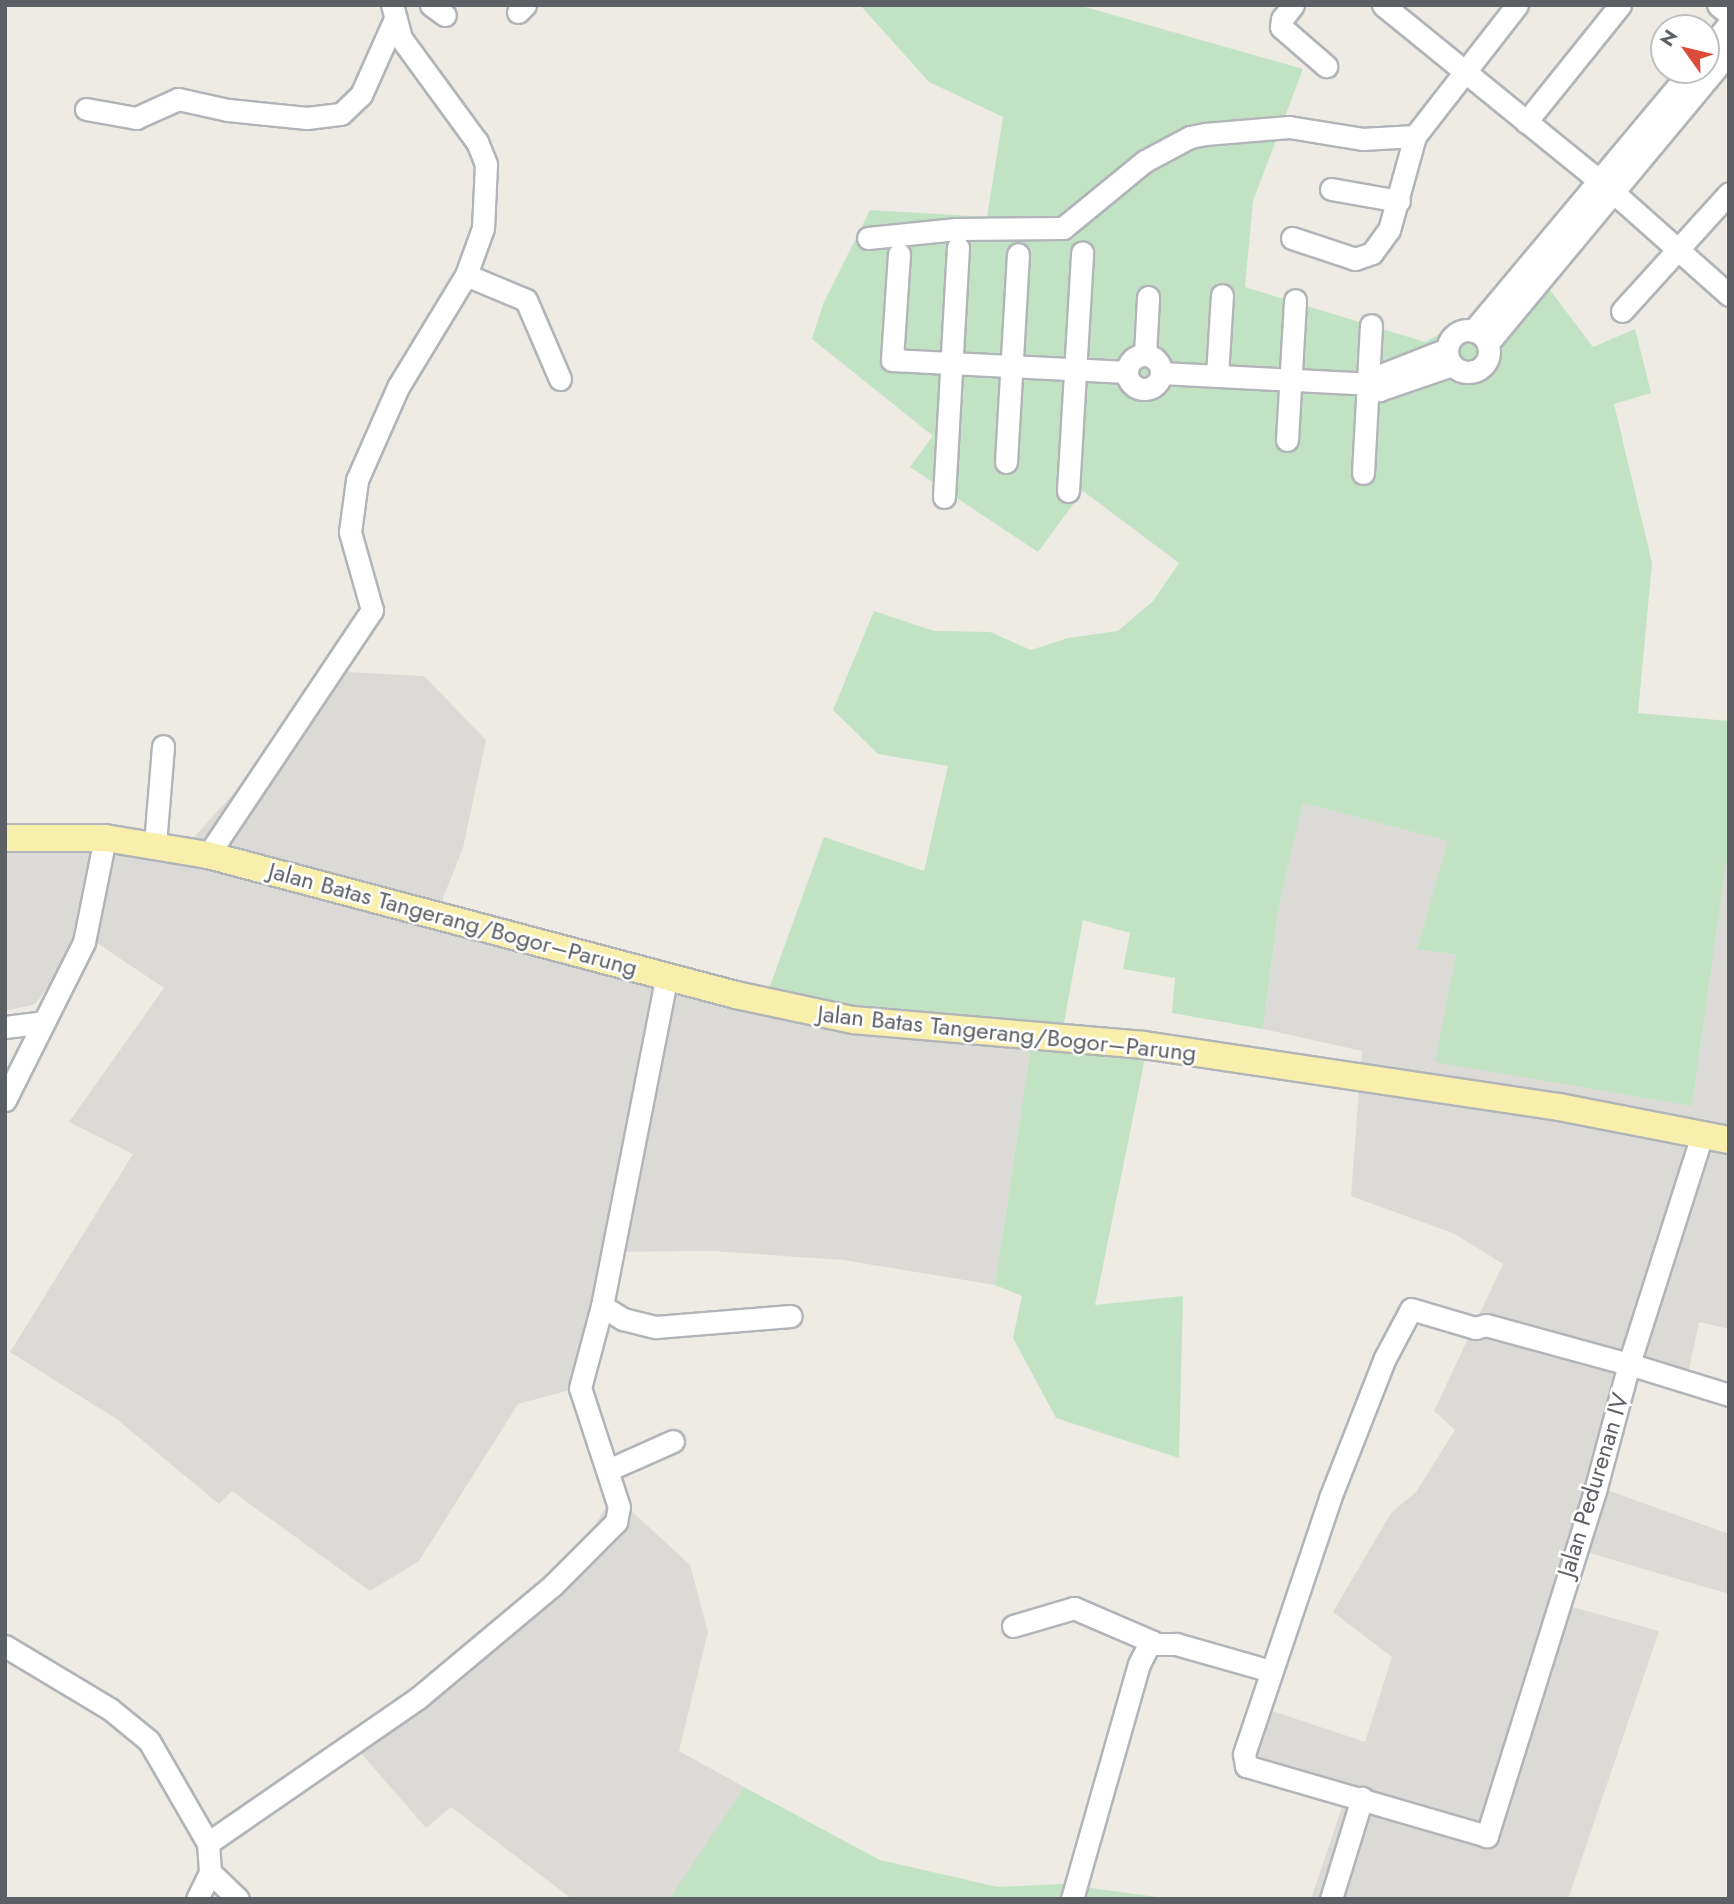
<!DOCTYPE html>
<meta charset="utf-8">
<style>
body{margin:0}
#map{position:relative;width:1734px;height:1904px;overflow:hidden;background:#edebe4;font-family:Jost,sans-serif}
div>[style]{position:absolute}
.industrial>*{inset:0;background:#dcdad6}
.green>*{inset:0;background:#c2e3c3}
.roads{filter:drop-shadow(2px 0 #b1b4b8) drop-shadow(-2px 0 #b1b4b8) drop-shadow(0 2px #b1b4b8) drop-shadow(0 -2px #b1b4b8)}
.minor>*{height:21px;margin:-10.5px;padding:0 10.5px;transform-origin:10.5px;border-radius:10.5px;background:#fff}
.minor>.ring{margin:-10.5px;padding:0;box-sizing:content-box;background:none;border:21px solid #fff;border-radius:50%}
.major>*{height:26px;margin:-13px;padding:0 13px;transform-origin:13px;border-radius:13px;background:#f9efad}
span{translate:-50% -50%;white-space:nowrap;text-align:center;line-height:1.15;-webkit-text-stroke:5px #fff;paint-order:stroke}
.street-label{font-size:24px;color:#5c5f63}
.frame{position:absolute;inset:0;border:7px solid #5c5f63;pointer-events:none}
.north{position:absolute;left:1650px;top:14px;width:70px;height:70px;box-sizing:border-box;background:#fff;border:2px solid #bebfc1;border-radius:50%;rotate:304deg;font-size:19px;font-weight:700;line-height:28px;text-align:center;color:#5c5f63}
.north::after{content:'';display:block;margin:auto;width:24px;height:32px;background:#dc4c3b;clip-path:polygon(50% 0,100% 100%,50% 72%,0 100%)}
</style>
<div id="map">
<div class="industrial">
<i style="clip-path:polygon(328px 671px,424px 676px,486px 740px,463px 848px,435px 918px,761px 1011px,1033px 1032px,995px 1285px,843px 1260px,712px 1251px,605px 1252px,570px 1390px,518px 1404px,419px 1561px,370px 1591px,232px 1491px,219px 1504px,118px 1420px,10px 1352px,133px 1154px,69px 1122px,164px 988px,88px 937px,35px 1004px,5px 1011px,5px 834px,176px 857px,261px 763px)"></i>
<i style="clip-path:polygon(1303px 803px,1449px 841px,1417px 949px,1456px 955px,1692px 1106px,1729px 844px,1729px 1329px,1699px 1322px,1688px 1374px,1629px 1361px,1593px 1485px,1729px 1534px,1729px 1594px,1576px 1549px,1558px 1603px,1659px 1631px,1568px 1899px,1311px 1899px,1346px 1795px,1238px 1758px,1257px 1706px,1365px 1742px,1392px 1657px,1333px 1612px,1391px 1513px,1416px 1492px,1455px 1430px,1434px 1411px,1503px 1264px,1455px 1234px,1351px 1196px,1362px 1051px,1263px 1029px,1279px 906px)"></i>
<i style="clip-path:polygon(613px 1494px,690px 1565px,708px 1632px,679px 1751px,744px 1787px,669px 1899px,572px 1899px,451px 1807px,426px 1828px,346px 1736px,388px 1708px,581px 1550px)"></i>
</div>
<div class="green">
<i style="clip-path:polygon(860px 5px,1078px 5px,1303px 69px,1253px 201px,1245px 287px,1425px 342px,1540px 277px,1593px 347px,1635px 329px,1651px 393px,1614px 404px,1652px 563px,1638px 713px,1729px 721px,1729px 844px,1692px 1106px,1435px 1062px,1456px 955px,1417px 949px,1448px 841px,1303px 803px,1279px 906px,1263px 1029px,1172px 1013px,1175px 978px,1123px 969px,1130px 933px,1083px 920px,1061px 1039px,1145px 1058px,1095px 1305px,1183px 1296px,1179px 1458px,1056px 1418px,1013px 1338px,1022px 1296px,995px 1285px,1033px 1032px,761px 1011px,824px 837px,924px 871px,948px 766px,878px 754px,833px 710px,874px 611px,934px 631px,990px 632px,1031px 650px,1068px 638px,1118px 631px,1153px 601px,1179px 563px,1083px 491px,1038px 552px,910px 467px,933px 436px,812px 339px,823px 304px,870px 210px,987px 217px,1003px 117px,929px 82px)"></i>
<i style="clip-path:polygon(744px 1787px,880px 1860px,998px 1887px,1061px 1884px,1172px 1899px,669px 1899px)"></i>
</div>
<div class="roads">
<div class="minor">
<i style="left:431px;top:5px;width:17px;rotate:36deg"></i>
<i style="left:1293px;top:5px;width:18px;rotate:128deg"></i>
<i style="left:1282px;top:19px;width:8px;rotate:97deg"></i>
<i style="left:1281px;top:27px;width:60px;rotate:40.9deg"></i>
<i style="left:1383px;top:5px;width:296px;rotate:39.1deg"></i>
<i style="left:1613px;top:192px;width:155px;rotate:41.6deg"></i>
<i style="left:1718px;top:5px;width:14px;rotate:39deg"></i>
<i style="left:518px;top:12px;width:10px;rotate:-45deg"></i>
<i style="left:1706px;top:52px;width:36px;rotate:-51deg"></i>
<i style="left:86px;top:109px;width:51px;rotate:10.2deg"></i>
<i style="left:136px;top:118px;width:46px;rotate:-24.3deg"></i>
<i style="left:178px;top:99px;width:51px;rotate:12.4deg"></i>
<i style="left:228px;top:110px;width:79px;rotate:5.8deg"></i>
<i style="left:307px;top:118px;width:34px;rotate:-7deg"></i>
<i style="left:341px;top:114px;width:28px;rotate:-44deg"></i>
<i style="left:361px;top:95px;width:81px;rotate:-66deg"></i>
<i style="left:1526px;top:122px;width:150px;rotate:-51.2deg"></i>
<i style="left:1331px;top:189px;width:69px;rotate:10deg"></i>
<i style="left:868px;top:238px;width:89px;rotate:-5.8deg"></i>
<i style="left:957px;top:229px;width:106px;rotate:-0.5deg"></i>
<i style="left:1063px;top:228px;width:106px;rotate:-39.3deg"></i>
<i style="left:1145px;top:161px;width:51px;rotate:-28.1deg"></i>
<i style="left:1190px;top:137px;width:15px;rotate:-11deg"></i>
<i style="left:1205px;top:134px;width:84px;rotate:-4.8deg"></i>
<i style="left:1289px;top:127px;width:74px;rotate:9.3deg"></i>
<i style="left:1362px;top:139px;width:53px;rotate:-3.2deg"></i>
<i style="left:1292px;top:238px;width:66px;rotate:18.4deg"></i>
<i style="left:1355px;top:259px;width:18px;rotate:-19deg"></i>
<i style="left:1372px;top:253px;width:29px;rotate:-54deg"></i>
<i style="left:1389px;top:230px;width:98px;rotate:-74.5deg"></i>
<i style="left:1415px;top:136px;width:166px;rotate:-52.1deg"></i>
<i style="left:899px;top:254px;width:106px;rotate:93.8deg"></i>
<i style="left:892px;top:360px;width:235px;rotate:2.9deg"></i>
<i style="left:466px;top:275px;width:65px;rotate:22.6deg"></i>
<i style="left:526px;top:300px;width:86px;rotate:66.7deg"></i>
<i style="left:1622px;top:311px;width:159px;rotate:-47.8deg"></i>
<i class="ring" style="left:1447px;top:330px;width:21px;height:21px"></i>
<i style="left:1473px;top:331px;width:340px;rotate:-50.1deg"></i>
<i style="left:1488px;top:343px;width:377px;rotate:-50.3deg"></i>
<i style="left:1145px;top:355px;width:58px;rotate:-87deg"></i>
<i class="ring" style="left:1127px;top:355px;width:13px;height:13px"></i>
<i style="left:1161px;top:373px;width:207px;rotate:3deg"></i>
<i style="left:1368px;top:384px;width:13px;rotate:29deg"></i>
<i style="left:1379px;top:390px;width:77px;rotate:-18.9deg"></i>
<i style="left:1381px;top:375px;width:71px;rotate:-21.5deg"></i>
<i style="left:1217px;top:376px;width:81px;rotate:-86.5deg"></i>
<i style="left:1287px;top:440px;width:140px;rotate:-86.7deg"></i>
<i style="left:1006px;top:462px;width:208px;rotate:-86.7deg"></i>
<i style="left:1363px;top:473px;width:148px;rotate:-86.9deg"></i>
<i style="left:1068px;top:491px;width:239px;rotate:-86.6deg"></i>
<i style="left:944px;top:497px;width:250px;rotate:-86.8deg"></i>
<i style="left:155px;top:844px;width:98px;rotate:-85.3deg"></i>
<i style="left:208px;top:855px;width:295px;rotate:-56.2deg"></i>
<i style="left:372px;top:610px;width:81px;rotate:-105.8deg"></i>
<i style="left:350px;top:532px;width:52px;rotate:-82.3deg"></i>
<i style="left:357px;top:480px;width:102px;rotate:-66.2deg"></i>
<i style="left:398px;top:387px;width:131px;rotate:-58.7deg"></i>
<i style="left:466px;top:275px;width:50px;rotate:-70.1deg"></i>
<i style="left:483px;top:228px;width:64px;rotate:-87.3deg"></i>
<i style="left:486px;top:164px;width:24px;rotate:-112deg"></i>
<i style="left:477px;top:142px;width:129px;rotate:-126.2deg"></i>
<i style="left:401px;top:38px;width:34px;rotate:-105deg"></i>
<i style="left:5px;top:1027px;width:39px;rotate:-7deg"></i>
<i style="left:5px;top:1100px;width:177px;rotate:-63.4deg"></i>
<i style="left:84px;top:942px;width:106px;rotate:-78.6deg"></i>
<i style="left:1702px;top:1135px;width:240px;rotate:107.7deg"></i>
<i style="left:1629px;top:1364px;width:131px;rotate:105deg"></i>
<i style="left:1595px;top:1491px;width:362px;rotate:107.4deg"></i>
<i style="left:1487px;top:1836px;width:251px;rotate:-163.8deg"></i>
<i style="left:1246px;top:1766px;width:12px;rotate:-99deg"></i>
<i style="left:1244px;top:1754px;width:270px;rotate:-71.4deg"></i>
<i style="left:1330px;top:1498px;width:150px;rotate:-68.6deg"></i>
<i style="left:1385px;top:1358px;width:55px;rotate:-62deg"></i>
<i style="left:1411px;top:1309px;width:67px;rotate:16.5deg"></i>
<i style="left:1475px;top:1328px;width:11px;rotate:-15deg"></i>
<i style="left:1486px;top:1325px;width:148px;rotate:15.3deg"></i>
<i style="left:1629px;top:1364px;width:105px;rotate:17.2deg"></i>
<i style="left:602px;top:1306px;width:25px;rotate:32deg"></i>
<i style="left:623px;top:1319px;width:34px;rotate:14deg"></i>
<i style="left:656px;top:1327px;width:135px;rotate:-4.7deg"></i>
<i style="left:608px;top:1470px;width:71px;rotate:-24deg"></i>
<i style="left:1013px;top:1626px;width:64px;rotate:-16.4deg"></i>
<i style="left:1074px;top:1608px;width:86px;rotate:23.3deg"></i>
<i style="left:5px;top:1646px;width:122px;rotate:31deg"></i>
<i style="left:110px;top:1709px;width:50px;rotate:39.4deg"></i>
<i style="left:149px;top:1741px;width:118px;rotate:60deg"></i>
<i style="left:208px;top:1843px;width:29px;rotate:86deg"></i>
<i style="left:210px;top:1872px;width:39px;rotate:44deg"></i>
<i style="left:208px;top:1843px;width:255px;rotate:-34.6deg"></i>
<i style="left:418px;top:1698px;width:175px;rotate:-39.9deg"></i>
<i style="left:552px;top:1586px;width:91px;rotate:-45deg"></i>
<i style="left:616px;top:1522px;width:15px;rotate:-79deg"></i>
<i style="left:619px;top:1507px;width:125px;rotate:-108.1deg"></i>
<i style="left:580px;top:1388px;width:85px;rotate:-75deg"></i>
<i style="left:602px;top:1306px;width:336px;rotate:-78.9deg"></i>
<i style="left:197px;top:1899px;width:30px;rotate:-64deg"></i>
<i style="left:1072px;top:1899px;width:244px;rotate:-74.1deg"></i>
<i style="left:1139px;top:1664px;width:22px;rotate:-63deg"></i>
<i style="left:1149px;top:1644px;width:27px"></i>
<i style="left:1176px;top:1644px;width:99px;rotate:15.9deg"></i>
<i style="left:1331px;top:1899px;width:106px;rotate:-72.9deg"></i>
</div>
<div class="major">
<i style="left:5px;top:838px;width:100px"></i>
<i style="left:105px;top:838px;width:104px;rotate:9.4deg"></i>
<i style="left:208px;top:855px;width:546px;rotate:14.85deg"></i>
<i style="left:736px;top:995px;width:120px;rotate:12.1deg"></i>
<i style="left:853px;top:1020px;width:292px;rotate:4.9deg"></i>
<i style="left:1144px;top:1045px;width:420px;rotate:8.5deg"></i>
<i style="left:1559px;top:1107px;width:173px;rotate:11deg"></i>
</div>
</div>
<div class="street-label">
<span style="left:453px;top:919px;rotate:15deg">Jalan Batas Tangerang/Bogor–Parung</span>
<span style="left:1007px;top:1033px;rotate:6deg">Jalan Batas Tangerang/Bogor–Parung</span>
<span style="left:1593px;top:1485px;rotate:-73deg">Jalan Pedurenan IV</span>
</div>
<div class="frame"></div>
<div class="north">N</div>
</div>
